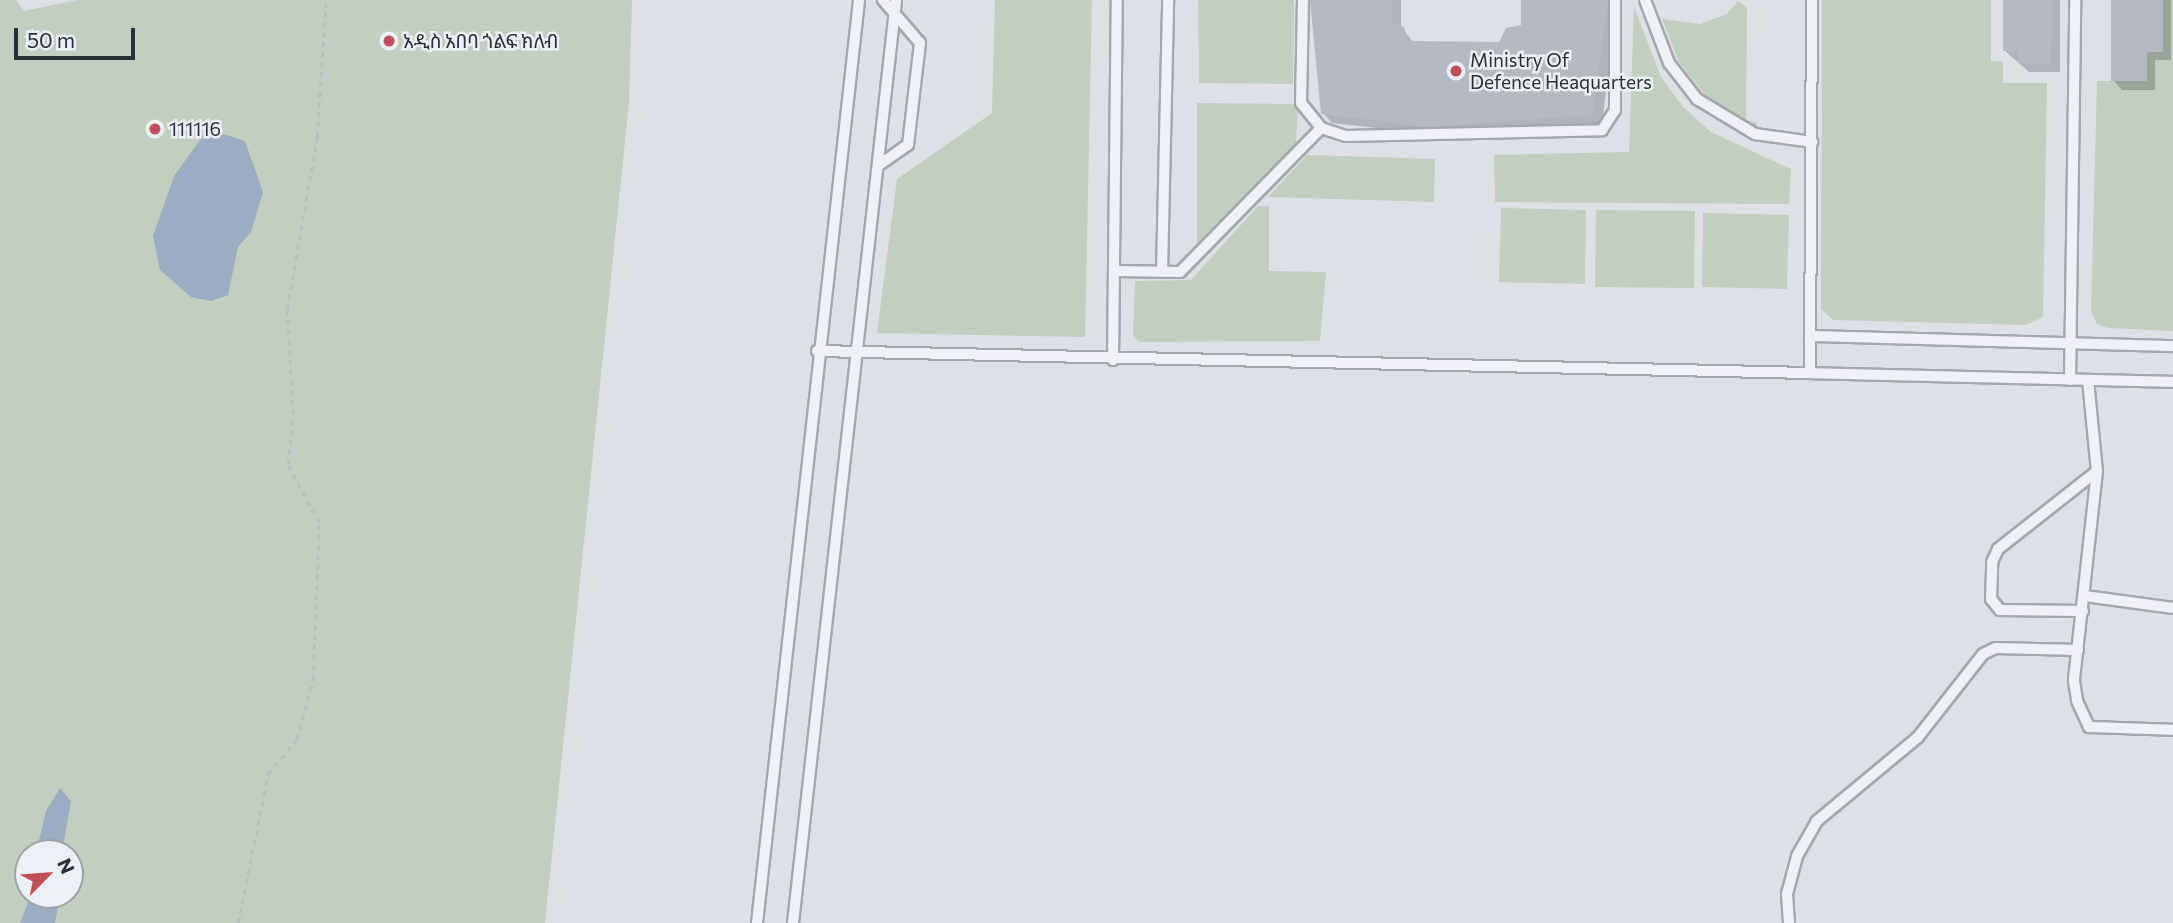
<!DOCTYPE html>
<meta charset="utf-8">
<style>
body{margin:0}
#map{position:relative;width:2173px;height:923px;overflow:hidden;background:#dde0e5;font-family:Commissioner,"Noto Sans Ethiopic",sans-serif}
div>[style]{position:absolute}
.green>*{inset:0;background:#c2cebf}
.water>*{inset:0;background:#9cacc2}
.shadow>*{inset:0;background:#0003}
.building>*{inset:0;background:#b5b9c1}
.path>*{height:2.5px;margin-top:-1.25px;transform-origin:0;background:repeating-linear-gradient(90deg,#bbbec4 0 5px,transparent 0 10px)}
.roads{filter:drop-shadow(2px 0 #a3a7ae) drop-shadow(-2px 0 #a3a7ae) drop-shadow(0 2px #a3a7ae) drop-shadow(0 -2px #a3a7ae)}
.service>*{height:10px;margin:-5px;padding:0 5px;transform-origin:5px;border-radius:5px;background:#eff1f4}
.dots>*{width:19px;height:19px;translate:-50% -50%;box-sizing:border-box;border:4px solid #eceff3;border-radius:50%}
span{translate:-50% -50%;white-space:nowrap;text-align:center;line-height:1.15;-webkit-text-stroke:5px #eceff3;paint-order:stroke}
.poi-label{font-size:19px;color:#282e3a}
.left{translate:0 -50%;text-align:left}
.north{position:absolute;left:14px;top:839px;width:70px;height:70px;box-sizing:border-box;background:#eceff3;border:2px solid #9ea2a9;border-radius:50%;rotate:65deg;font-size:19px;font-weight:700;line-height:28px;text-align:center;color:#282e3a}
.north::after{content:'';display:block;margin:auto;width:24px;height:32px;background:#bf4e58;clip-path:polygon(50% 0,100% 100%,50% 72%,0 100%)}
.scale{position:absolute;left:14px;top:28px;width:121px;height:32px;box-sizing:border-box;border:4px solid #282e3a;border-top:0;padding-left:9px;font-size:21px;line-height:24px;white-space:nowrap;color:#282e3a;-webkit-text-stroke:5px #eceff3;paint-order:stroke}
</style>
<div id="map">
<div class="green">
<i style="clip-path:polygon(evenodd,0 0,16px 0,24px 11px,77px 0,632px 0,629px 102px,545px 923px,0 923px,0 0,28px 853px,70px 853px,70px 895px,28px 895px,28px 853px)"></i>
<i style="clip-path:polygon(995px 0,1092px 0,1085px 337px,877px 333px,897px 179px,992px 113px)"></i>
<i style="clip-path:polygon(1198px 0,1294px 0,1293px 84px,1199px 83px)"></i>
<i style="clip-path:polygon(1822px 0,1991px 0,1991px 61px,2003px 62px,2003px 83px,2047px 83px,2043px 317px,2026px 325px,1833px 320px,1821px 309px)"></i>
<i style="clip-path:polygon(2163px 0,2173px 0,2173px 331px,2108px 328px,2097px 324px,2091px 311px,2097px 81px,2147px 81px,2147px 52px)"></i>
<i style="clip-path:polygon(1738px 1px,1747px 8px,1746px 121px,1757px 122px,1756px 128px,1705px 95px,1679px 62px,1662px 19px,1700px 24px,1727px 14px)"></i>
<i style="clip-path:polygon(1634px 7px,1661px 77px,1683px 107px,1711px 132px,1791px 169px,1789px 204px,1495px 202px,1494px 155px,1629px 152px)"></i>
<i style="clip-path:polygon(1197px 103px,1298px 104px,1296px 143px,1197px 243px)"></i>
<i style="clip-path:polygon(1307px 155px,1435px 159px,1434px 202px,1268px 197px)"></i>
<i style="clip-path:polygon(1258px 206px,1269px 206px,1269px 271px,1326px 272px,1320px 341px,1138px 342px,1133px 334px,1135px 281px,1191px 280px)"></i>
<i style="clip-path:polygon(1501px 208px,1586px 210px,1585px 284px,1499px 282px)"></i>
<i style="clip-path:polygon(1596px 210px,1695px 211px,1694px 288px,1595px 287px)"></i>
<i style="clip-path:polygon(1703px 213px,1789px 215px,1787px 289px,1702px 287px)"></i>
</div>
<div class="water">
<i style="clip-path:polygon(208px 129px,245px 141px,263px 192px,251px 232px,238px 247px,228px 295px,211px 301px,191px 297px,160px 270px,153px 236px,174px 176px)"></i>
<i style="clip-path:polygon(60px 788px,71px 801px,62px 853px,36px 853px,46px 811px)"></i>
<i style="clip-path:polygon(31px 895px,60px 895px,55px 923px,20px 923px)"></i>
</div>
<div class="shadow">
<i style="clip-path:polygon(1312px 0,1401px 0,1401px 27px,1414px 43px,1500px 44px,1522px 26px,1523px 0,1617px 0,1602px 124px,1439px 135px,1332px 123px,1323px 113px)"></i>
<i style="clip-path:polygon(2005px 0,2060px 0,2060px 72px,2029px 72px,2004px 50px)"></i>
<i style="clip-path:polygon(2112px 0,2171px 0,2171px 60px,2155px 60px,2155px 90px,2122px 90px,2113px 80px)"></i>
</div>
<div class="building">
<i style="clip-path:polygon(1310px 0,1392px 0,1392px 22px,1404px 27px,1408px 41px,1499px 42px,1506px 28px,1521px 25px,1521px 0,1608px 0,1593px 115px,1428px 127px,1321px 114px)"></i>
<i style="clip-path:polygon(2003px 0,2052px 0,2051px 64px,2018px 63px,2018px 51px,2003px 51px)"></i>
<i style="clip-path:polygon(2111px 0,2163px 0,2163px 52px,2147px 52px,2147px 81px,2111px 81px)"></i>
</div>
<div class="path">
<i style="left:238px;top:923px;width:152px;rotate:-78.6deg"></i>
<i style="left:268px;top:774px;width:45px;rotate:-50.4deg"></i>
<i style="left:297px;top:739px;width:61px;rotate:-74.8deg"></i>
<i style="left:313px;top:680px;width:157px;rotate:-87.8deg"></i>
<i style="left:319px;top:523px;width:66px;rotate:-118.1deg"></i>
<i style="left:288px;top:465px;width:50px;rotate:-84.3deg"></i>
<i style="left:293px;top:415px;width:106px;rotate:-93.2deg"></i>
<i style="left:287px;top:309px;width:175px;rotate:-80.1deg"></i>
<i style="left:317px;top:137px;width:137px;rotate:-86.2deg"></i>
</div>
<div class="roads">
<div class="service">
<i style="left:1303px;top:0;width:103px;rotate:91.1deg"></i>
<i style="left:1301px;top:103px;width:32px;rotate:51deg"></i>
<i style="left:1321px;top:128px;width:26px;rotate:18deg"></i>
<i style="left:1346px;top:136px;width:256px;rotate:-1.3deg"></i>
<i style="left:1602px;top:130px;width:24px;rotate:-57deg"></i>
<i style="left:1615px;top:110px;width:110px;rotate:-90deg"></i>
<i style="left:1645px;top:0;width:67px;rotate:69.1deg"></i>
<i style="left:1669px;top:63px;width:46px;rotate:52.1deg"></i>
<i style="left:1697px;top:99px;width:68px;rotate:31.1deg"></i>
<i style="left:1755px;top:134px;width:58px;rotate:8deg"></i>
<i style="left:879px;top:165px;width:35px;rotate:-35deg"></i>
<i style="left:908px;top:145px;width:103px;rotate:-83.3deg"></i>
<i style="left:920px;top:43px;width:57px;rotate:-130.7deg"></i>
<i style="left:1114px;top:271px;width:66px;rotate:0.9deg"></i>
<i style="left:1180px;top:272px;width:202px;rotate:-45.6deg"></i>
<i style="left:1162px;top:272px;width:272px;rotate:-88.7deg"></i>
<i style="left:1810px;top:336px;width:363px;rotate:1.6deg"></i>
<i style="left:817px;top:351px;width:993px;rotate:1.27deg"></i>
<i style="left:1810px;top:373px;width:373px;rotate:-89.7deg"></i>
<i style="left:1113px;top:360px;width:360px;rotate:-89.4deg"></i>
<i style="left:1810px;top:373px;width:363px;rotate:1.4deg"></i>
<i style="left:2070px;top:380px;width:380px;rotate:-89.2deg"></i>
<i style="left:2088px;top:380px;width:91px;rotate:84.4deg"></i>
<i style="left:2097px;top:471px;width:211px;rotate:96.3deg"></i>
<i style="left:2074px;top:681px;width:20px;rotate:81deg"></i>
<i style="left:2077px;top:701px;width:29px;rotate:65deg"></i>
<i style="left:2089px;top:727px;width:84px;rotate:2deg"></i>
<i style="left:2085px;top:596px;width:89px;rotate:7.8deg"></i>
<i style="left:2083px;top:611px;width:83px;rotate:-179.3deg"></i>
<i style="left:2000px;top:610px;width:14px;rotate:-129deg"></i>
<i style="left:1991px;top:599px;width:37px;rotate:-88deg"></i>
<i style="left:1992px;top:562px;width:14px;rotate:-65deg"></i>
<i style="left:1998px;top:549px;width:125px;rotate:-38.2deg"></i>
<i style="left:757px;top:923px;width:929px;rotate:-83.69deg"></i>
<i style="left:793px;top:923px;width:929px;rotate:-83.63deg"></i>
<i style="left:1789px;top:923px;width:29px;rotate:-94deg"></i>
<i style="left:1787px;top:894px;width:39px;rotate:-75deg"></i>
<i style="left:1797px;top:856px;width:40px;rotate:-60.3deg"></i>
<i style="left:1817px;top:821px;width:131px;rotate:-39.7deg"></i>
<i style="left:1918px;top:737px;width:105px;rotate:-51.9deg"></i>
<i style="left:1983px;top:654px;width:14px;rotate:-25deg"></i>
<i style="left:1996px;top:648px;width:82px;rotate:1.4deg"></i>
</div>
</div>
<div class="dots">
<i style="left:389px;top:41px;background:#bf4e58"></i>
<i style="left:1456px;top:71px;background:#bf4e58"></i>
<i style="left:155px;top:129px;background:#bf4e58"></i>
</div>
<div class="poi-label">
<span class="left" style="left:403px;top:41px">አዲስ አበባ ጎልፍ ክለብ</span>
<span class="left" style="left:1470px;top:71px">Ministry Of<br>Defence Heaquarters</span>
<span class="left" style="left:169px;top:129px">111116</span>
</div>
<div class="north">N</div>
<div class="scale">50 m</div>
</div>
